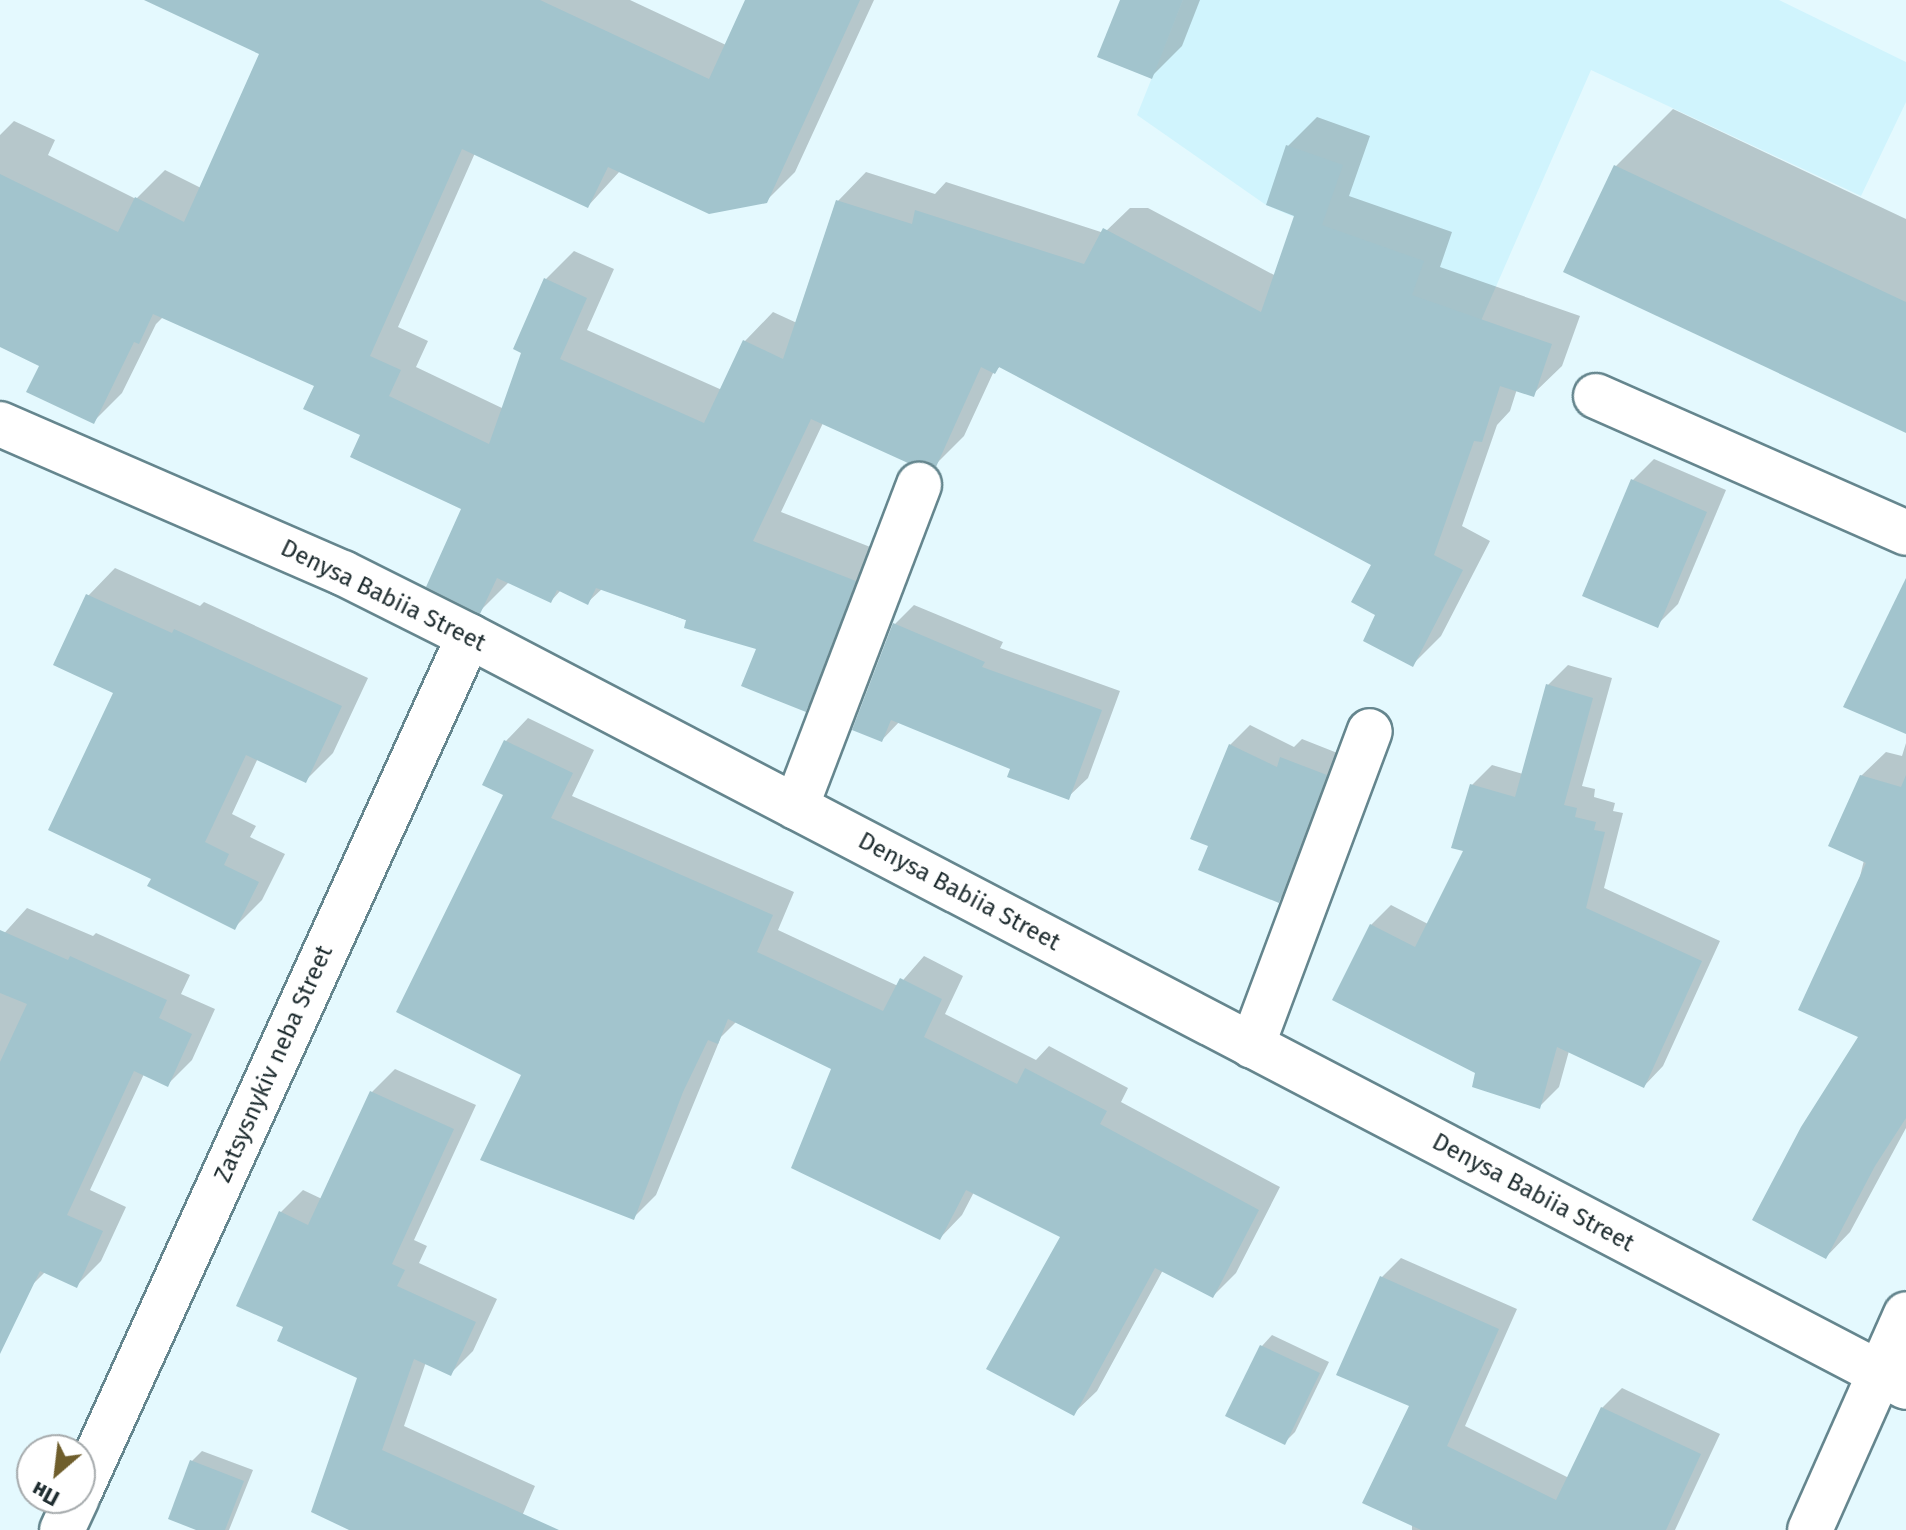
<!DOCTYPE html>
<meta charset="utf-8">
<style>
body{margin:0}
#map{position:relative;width:1906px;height:1530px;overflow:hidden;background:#e4f9fe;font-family:"Fira Sans",sans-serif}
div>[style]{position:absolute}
.built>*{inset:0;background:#d0f4fd}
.shadow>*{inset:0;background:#0003}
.building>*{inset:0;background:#a2c4cd}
.roads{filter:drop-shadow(2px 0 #65868e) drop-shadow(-2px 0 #65868e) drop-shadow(0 2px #65868e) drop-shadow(0 -2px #65868e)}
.minor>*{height:44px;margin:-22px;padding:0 22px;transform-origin:22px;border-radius:22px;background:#fff}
span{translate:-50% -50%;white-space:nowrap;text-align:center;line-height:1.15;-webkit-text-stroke:6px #fff;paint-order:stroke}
.street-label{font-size:24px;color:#202e31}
.north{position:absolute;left:16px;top:1434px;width:80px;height:80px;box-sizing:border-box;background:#fff;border:2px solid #a6abad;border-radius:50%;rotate:208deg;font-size:22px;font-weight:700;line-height:32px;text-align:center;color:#202e31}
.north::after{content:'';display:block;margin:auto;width:28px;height:36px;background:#6f5e2c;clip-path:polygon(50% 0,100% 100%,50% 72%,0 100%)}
</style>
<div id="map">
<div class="built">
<i style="clip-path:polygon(1183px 0,1779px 0,1906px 62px,1906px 102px,1861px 196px,1591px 70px,1469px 348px,1390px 315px,1407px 265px,1266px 205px,1137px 115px)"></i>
</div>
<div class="shadow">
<i style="clip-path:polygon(148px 0,630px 0,726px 45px,747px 0,874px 0,795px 172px,766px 201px,620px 171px,588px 206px,475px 153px,398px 327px,428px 341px,416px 367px,504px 409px,545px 280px,574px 251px,614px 269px,587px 330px,722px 390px,745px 341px,773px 312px,797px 323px,838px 201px,866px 172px,935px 194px,946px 182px,1104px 233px,1130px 208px,1148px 208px,1276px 276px,1297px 215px,1288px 146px,1317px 117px,1370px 136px,1349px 196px,1452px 232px,1440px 267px,1580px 316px,1562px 366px,1533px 394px,1517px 389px,1510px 411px,1497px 425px,1462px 526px,1490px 541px,1441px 636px,1412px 665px,1378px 614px,1374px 564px,1001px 366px,994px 371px,964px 436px,935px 465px,823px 423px,781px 512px,883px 552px,834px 681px,805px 709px,758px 648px,603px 588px,588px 602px,561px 590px,551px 601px,509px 582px,480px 611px,464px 508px,362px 434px,317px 385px,163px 317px,156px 324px,122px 393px,93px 422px,42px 365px,0 346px,0 135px,14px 121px,55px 140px,48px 155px,136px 199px,165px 170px,201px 188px,262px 53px)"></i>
<i style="clip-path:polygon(1122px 0,1200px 0,1182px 46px,1151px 77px)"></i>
<i style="clip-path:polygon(1673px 109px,1906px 219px,1906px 431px,1566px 271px,1616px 166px)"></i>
<i style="clip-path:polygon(1654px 459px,1726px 490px,1678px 604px,1657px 625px,1632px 481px)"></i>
<i style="clip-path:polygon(115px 568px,200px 606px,204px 602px,368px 678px,333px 753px,305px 781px,258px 758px,232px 814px,256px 826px,250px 837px,285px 854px,262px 900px,234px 928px,153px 878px,115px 692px,88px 596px)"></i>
<i style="clip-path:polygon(914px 605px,1003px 642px,1000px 648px,1120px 691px,1088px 778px,1068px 797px,1013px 768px,900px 721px,882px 740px,895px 624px)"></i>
<i style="clip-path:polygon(1568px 665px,1612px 678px,1582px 786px,1595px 789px,1594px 797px,1615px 803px,1613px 811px,1623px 813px,1604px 888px,1720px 941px,1663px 1066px,1644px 1086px,1569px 1051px,1559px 1087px,1539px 1107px,1478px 1072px,1371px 925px,1391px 905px,1428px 924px,1465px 850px,1472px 785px,1492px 765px,1523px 774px,1548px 685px)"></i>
<i style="clip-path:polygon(528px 718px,594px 750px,572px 796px,794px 892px,778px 930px,898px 986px,924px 956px,963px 976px,945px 1014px,1036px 1060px,1049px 1046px,1128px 1088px,1121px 1102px,1280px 1187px,1236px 1273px,1213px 1296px,1163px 1270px,1097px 1391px,1074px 1413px,1062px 1236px,974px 1192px,962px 1215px,940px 1238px,834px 1068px,737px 1021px,721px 1037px,656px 1195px,633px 1218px,523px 1074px,506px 741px)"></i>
<i style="clip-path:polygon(1250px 725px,1294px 747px,1302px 739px,1345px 756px,1298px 881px,1278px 901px,1210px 845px,1230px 745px)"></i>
<i style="clip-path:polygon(1906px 743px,1906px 1128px,1850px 1232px,1826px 1257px,1861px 1036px,1858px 885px,1864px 860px,1861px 776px,1886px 752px,1902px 756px)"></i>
<i style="clip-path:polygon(27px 908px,93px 936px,96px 933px,190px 975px,181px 994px,215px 1009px,192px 1060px,167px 1085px,144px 1074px,90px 1190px,126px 1207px,101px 1261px,77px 1285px,46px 1271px,31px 1286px,0 1271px,0 938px)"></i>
<i style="clip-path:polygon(395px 1069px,476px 1105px,414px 1240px,427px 1246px,419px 1263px,497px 1299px,473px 1351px,450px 1374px,426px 1362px,404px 1426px,535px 1486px,516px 1530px,353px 1530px,359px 1377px,286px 1326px,280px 1213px,303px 1190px,322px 1199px,372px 1092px)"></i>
<i style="clip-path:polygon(1401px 1258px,1517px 1309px,1465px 1426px,1569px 1478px,1602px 1408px,1622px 1388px,1720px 1434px,1675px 1530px,1412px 1530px,1412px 1405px,1381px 1278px)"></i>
<i style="clip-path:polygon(1272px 1335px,1329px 1362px,1295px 1432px,1284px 1443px,1262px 1346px)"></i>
<i style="clip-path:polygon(202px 1451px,253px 1470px,229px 1530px,202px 1530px,192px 1461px)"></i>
</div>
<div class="building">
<i style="clip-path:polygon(144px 0,540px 0,709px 79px,745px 0,860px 0,767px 203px,709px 214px,608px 167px,588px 208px,462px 149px,370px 356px,401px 370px,389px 396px,489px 444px,521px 353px,513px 349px,544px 278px,587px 298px,560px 359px,704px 423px,743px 340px,783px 359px,836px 200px,912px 224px,915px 210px,1084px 264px,1103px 228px,1261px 312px,1294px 216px,1266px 205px,1286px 145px,1343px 165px,1322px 225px,1424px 261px,1412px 295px,1552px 344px,1534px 397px,1500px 386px,1482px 442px,1474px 441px,1434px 555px,1463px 570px,1413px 667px,1363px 641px,1375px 615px,1351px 602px,1371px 565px,999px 367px,995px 374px,981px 367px,936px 467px,927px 461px,908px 463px,811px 419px,753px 541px,856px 581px,806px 712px,741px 686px,756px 649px,684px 628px,686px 620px,596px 588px,588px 605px,557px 590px,551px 603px,497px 578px,480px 614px,426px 587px,461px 509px,350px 457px,360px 435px,303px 409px,314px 386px,153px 314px,139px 344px,134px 342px,94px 424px,26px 392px,39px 366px,0 347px,0 174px,118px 232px,135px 197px,184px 222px,259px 54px)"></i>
<i style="clip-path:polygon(1120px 0,1183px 0,1152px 79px,1097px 57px)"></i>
<i style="clip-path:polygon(1614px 165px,1906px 302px,1906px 433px,1563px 272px)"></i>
<i style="clip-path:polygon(1631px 479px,1707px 512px,1658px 628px,1582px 596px)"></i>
<i style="clip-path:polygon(1906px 578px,1906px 734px,1843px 707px)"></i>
<i style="clip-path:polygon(86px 594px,172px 633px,174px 629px,342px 706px,306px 783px,246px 755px,205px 842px,229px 854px,224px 865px,259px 882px,235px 930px,147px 886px,151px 879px,48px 830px,113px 693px,53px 665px)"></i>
<i style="clip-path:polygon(893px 623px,985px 662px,982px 667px,1102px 710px,1069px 800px,1007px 777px,1010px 769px,891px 720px,882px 742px,852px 730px)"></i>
<i style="clip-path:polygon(1546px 684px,1593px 698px,1564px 805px,1577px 808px,1575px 817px,1596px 822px,1594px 830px,1605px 832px,1586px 908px,1702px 961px,1644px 1088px,1557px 1047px,1540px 1109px,1472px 1087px,1475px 1073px,1332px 1000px,1370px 924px,1415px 947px,1463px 851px,1451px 848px,1470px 784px,1515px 797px)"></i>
<i style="clip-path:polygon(504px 740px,573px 773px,551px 818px,773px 915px,757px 952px,883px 1011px,900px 978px,942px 999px,924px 1037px,1017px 1084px,1025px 1068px,1107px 1111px,1100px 1124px,1259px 1210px,1213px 1298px,1155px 1268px,1074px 1416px,986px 1369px,1060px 1237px,966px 1190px,940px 1240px,791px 1168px,831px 1069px,728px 1019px,718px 1044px,708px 1040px,683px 1092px,634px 1220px,480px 1160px,521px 1075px,396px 1012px,503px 795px,482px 785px)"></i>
<i style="clip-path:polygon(1229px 744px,1277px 767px,1280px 757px,1327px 775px,1279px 903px,1198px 870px,1208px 846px,1190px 839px)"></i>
<i style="clip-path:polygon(1860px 775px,1901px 787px,1906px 775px,1906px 1118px,1875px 1166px,1826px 1259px,1752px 1220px,1801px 1127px,1858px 1037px,1798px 1010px,1866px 863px,1828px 846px)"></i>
<i style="clip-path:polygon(0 930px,68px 960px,70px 956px,167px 1000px,159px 1018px,192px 1034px,168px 1087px,134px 1071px,67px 1215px,103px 1231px,77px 1288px,40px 1271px,0 1354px,0 1062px,27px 1004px,0 993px)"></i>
<i style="clip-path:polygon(370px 1091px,454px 1129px,392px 1264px,405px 1270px,397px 1286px,476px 1322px,451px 1376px,414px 1359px,382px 1450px,559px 1530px,349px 1530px,311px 1512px,357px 1378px,277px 1341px,283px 1327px,236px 1306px,279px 1211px,308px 1225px)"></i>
<i style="clip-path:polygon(1380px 1276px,1499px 1329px,1447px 1446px,1556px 1500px,1601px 1407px,1701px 1454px,1666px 1530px,1421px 1530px,1362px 1503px,1409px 1406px,1336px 1375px)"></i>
<i style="clip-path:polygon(1260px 1345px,1320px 1373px,1285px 1445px,1225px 1416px)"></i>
<i style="clip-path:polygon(190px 1460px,244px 1481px,225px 1530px,196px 1530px,168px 1519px)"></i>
</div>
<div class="roads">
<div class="minor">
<i style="left:1596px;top:396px;width:339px;rotate:23.8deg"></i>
<i style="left:0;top:424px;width:374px;rotate:23.5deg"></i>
<i style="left:343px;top:573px;width:141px;rotate:26.6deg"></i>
<i style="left:469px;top:636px;width:1621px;rotate:27.59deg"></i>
<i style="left:796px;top:807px;width:345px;rotate:-69.1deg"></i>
<i style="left:1252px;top:1046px;width:336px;rotate:-69.5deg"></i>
<i style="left:80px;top:1491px;width:939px;rotate:-65.54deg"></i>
<i style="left:62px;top:1530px;width:35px;rotate:-65deg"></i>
<i style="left:1810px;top:1530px;width:236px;rotate:-66deg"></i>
</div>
</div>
<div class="street-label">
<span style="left:383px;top:596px;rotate:26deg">Denysa Babiia Street</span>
<span style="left:959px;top:892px;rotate:28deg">Denysa Babiia Street</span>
<span style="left:274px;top:1064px;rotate:-66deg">Zatsysnykiv neba Street</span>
<span style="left:1533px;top:1193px;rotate:28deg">Denysa Babiia Street</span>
</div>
<div class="north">Пн</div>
</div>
